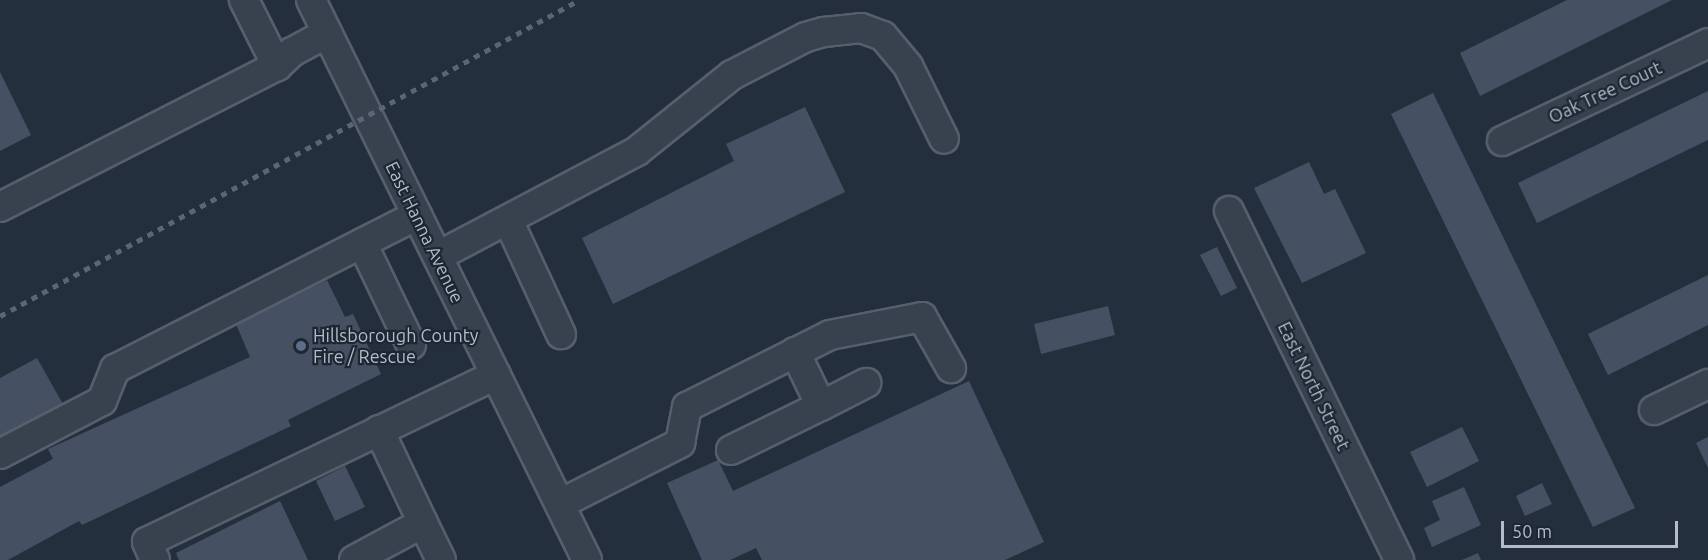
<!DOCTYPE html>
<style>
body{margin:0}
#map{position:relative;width:1708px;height:560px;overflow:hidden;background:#242f3e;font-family:Ubuntu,sans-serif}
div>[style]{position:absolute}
.building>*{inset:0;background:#455162}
.roads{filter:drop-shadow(2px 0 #565f6c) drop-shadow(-2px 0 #565f6c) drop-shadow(0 2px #565f6c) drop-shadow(0 -2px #565f6c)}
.minor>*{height:28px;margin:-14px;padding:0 14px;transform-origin:14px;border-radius:14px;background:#38414e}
.rail>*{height:4.5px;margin-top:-2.25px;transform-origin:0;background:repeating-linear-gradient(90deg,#5a6575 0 6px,transparent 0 12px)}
.dots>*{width:16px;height:16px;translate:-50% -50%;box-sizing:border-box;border:3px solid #1d2633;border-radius:50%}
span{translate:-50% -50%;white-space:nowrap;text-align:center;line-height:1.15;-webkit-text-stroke:4.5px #1d2633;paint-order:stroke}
.street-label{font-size:18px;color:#b4bcc9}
.poi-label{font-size:18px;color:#b4bcc9}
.left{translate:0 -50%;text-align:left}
.scale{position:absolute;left:1501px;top:521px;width:177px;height:27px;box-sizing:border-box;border:3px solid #b4bcc9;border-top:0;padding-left:8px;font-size:18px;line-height:21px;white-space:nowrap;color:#b4bcc9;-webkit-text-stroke:4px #1d2633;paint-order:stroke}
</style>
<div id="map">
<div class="building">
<i style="clip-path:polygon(1567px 0,1672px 0,1480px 96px,1460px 53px)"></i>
<i style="clip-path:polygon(0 72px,31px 135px,0 151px)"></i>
<i style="clip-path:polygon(1708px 91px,1708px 140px,1537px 223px,1518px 183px)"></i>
<i style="clip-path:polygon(1433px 93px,1635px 508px,1593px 527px,1391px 114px)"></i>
<i style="clip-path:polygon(805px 107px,845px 192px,613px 304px,582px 238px,734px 161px,726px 144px)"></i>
<i style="clip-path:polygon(1309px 162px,1324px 194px,1335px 189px,1366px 253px,1302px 283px,1254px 188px)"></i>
<i style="clip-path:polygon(1217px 247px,1237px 288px,1221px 296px,1200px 255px)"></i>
<i style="clip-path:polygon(1708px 275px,1708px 325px,1608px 375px,1588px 334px)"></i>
<i style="clip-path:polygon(327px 280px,345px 317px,353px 314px,381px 374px,288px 420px,291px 426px,82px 525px,79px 521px,8px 560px,0 560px,0 487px,53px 459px,48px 449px,250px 357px,236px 324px)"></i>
<i style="clip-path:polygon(1108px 306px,1115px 335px,1041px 354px,1034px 324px)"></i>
<i style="clip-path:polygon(37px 358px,64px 406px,0 441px,0 378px)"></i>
<i style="clip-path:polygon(969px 381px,1044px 542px,1005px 560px,762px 560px,756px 548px,730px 560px,702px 560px,667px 483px,718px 460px,733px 491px)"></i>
<i style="clip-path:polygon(1462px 427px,1479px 461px,1427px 487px,1410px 452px)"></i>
<i style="clip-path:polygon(1708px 437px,1708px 468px,1696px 443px)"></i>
<i style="clip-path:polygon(345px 466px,365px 507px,335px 521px,316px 481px)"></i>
<i style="clip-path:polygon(1542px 483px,1552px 504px,1525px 516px,1516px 496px)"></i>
<i style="clip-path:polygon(1464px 487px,1481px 525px,1432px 547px,1424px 528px,1440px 520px,1432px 501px)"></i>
<i style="clip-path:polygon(280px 501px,308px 560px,179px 560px,176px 553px)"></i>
<i style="clip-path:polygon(1478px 553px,1481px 560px,1462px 560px)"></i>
</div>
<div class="roads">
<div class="minor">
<i style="left:244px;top:0;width:74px;rotate:63.4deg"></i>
<i style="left:311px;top:0;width:624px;rotate:63.76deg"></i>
<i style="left:1502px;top:141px;width:228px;rotate:-25.4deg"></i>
<i style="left:0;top:207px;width:311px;rotate:-27deg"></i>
<i style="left:277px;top:66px;width:21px;rotate:-43deg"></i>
<i style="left:292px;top:52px;width:40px;rotate:-28deg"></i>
<i style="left:1229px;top:211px;width:388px;rotate:64deg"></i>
<i style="left:508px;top:220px;width:126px;rotate:65.1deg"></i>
<i style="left:362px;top:243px;width:113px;rotate:64.3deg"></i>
<i style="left:438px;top:256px;width:225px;rotate:-27.8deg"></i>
<i style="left:637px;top:151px;width:122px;rotate:-38.7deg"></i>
<i style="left:732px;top:75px;width:83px;rotate:-27.2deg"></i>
<i style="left:806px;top:37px;width:19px;rotate:-16deg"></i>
<i style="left:824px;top:32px;width:37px;rotate:-6deg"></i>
<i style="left:861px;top:28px;width:23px;rotate:20deg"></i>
<i style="left:883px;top:36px;width:39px;rotate:50deg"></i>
<i style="left:908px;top:66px;width:81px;rotate:63.7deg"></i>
<i style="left:821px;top:406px;width:51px;rotate:-27.1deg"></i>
<i style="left:1654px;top:410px;width:60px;rotate:-25.7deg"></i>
<i style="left:379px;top:430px;width:103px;rotate:64.7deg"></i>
<i style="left:731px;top:450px;width:100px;rotate:-26.1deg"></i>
<i style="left:821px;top:406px;width:60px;rotate:-115.7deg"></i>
<i style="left:0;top:454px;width:115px;rotate:-27.5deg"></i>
<i style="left:102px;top:401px;width:35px;rotate:-68deg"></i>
<i style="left:115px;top:369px;width:339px;rotate:-27deg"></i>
<i style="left:560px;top:504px;width:135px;rotate:-26.9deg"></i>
<i style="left:680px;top:443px;width:37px;rotate:-79deg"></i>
<i style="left:687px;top:407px;width:160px;rotate:-26.7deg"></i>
<i style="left:830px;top:335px;width:94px;rotate:-11.1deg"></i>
<i style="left:922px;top:317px;width:59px;rotate:60.4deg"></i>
<i style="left:155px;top:560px;width:20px;rotate:-114deg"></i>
<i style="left:147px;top:542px;width:387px;rotate:-25.6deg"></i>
<i style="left:354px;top:560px;width:78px;rotate:-28.2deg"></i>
<i style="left:423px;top:523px;width:41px;rotate:64.1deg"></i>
</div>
</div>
<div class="rail">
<i style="left:0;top:316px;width:660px;rotate:-28.62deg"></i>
</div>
<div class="dots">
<i style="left:301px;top:346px;background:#5c6f8a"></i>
</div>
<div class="street-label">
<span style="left:1605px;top:92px;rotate:-25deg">Oak Tree Court</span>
<span style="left:425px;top:232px;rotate:64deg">East Hanna Avenue</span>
<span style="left:1314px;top:386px;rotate:64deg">East North Street</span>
</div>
<div class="poi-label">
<span class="left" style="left:313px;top:346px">Hillsborough County<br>Fire / Rescue</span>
</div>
<div class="scale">50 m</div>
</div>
